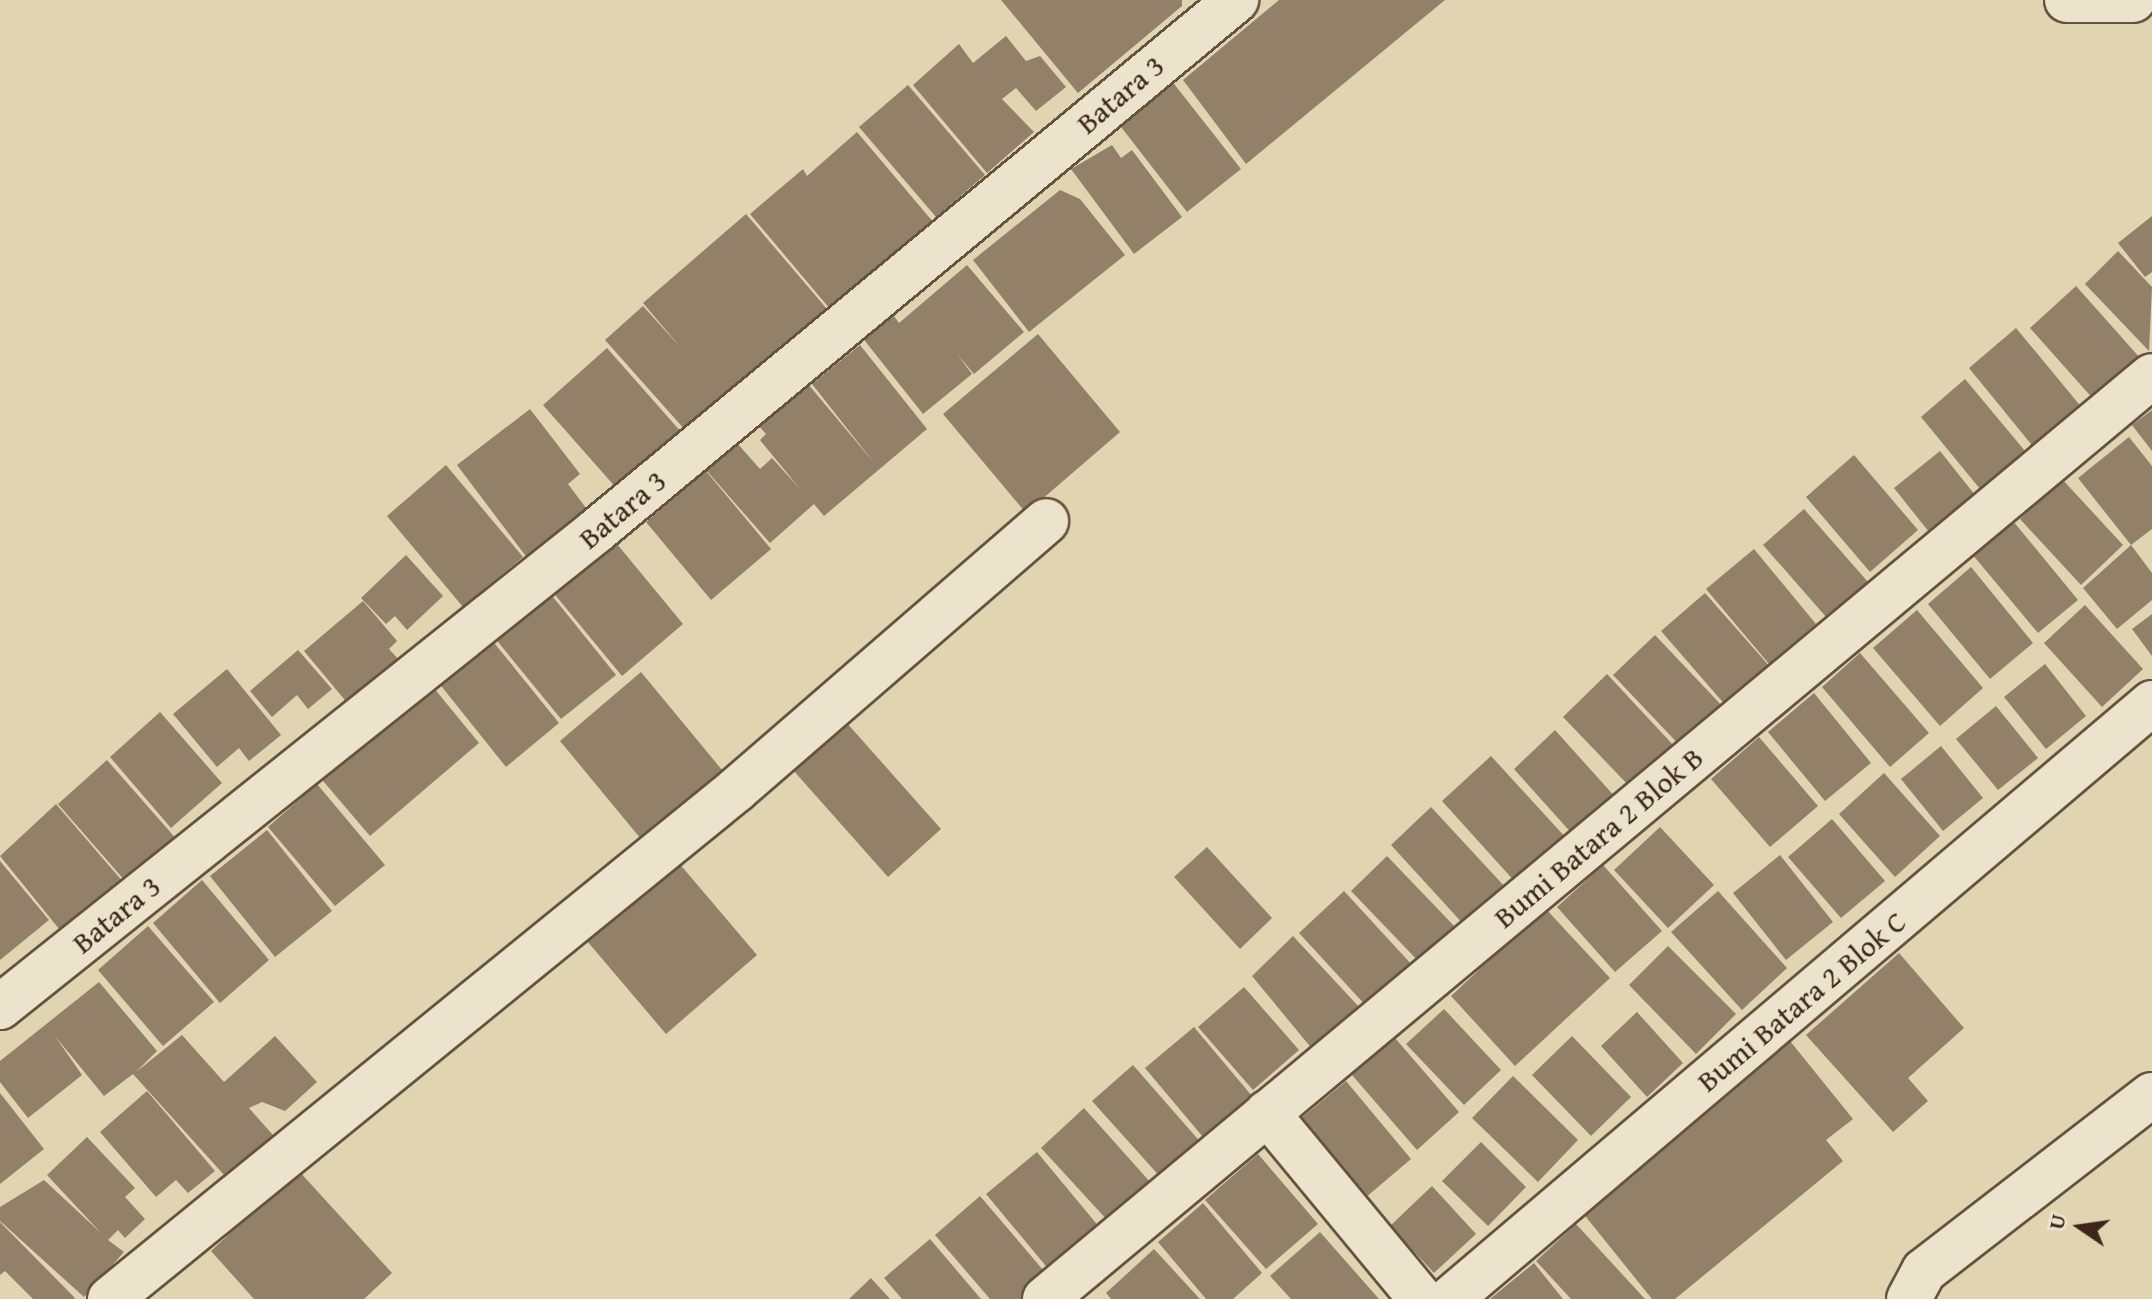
<!DOCTYPE html>
<style>
body{margin:0}
#map{position:relative;width:2152px;height:1299px;overflow:hidden;background:#e0d4b1;font-family:"Gentium Book Plus",serif}
div>[style]{position:absolute}
.building>*{inset:0;background:#938069}
.roads{filter:drop-shadow(2px 0 #675240) drop-shadow(-2px 0 #675240) drop-shadow(0 2px #675240) drop-shadow(0 -2px #675240)}
.minor>*{height:44px;margin:-22px;padding:0 22px;transform-origin:22px;border-radius:22px;background:#ebe3cc}
span{translate:-50% -50%;white-space:nowrap;text-align:center;line-height:1.15;-webkit-text-stroke:6px #ebe3cc;paint-order:stroke}
.street-label{font-size:30px;color:#3f261b}
.north{position:absolute;left:2040px;top:1187px;width:80px;height:80px;-webkit-text-stroke:6px #ebe3cc;paint-order:stroke;rotate:283deg;font-size:22px;font-weight:700;line-height:32px;text-align:center;color:#3f261b}
.north::after{content:'';display:block;margin:auto;width:28px;height:36px;background:#3f261b;clip-path:polygon(50% 0,100% 100%,50% 72%,0 100%)}
</style>
<div id="map">
<div class="building">
<i style="clip-path:polygon(1001px 0,1182px 0,1182px 6px,1078px 93px)"></i>
<i style="clip-path:polygon(1279px 0,1445px 0,1246px 164px,1183px 80px)"></i>
<i style="clip-path:polygon(1006px 36px,1026px 61px,1040px 56px,1066px 87px,1036px 111px,1016px 88px,1002px 99px,1034px 132px,987px 173px,913px 85px,959px 44px,973px 63px)"></i>
<i style="clip-path:polygon(1171px 80px,1241px 169px,1187px 212px,1118px 123px)"></i>
<i style="clip-path:polygon(908px 85px,985px 175px,936px 217px,859px 127px)"></i>
<i style="clip-path:polygon(857px 132px,934px 223px,830px 309px,750px 214px,803px 169px,807px 176px)"></i>
<i style="clip-path:polygon(1112px 145px,1121px 158px,1132px 150px,1182px 217px,1134px 254px,1071px 169px)"></i>
<i style="clip-path:polygon(1060px 190px,1080px 199px,1125px 255px,1029px 332px,973px 260px)"></i>
<i style="clip-path:polygon(746px 214px,827px 309px,686px 431px,605px 340px,643px 306px,681px 348px,643px 303px)"></i>
<i style="clip-path:polygon(2152px 216px,2152px 272px,2145px 277px,2118px 243px)"></i>
<i style="clip-path:polygon(2118px 251px,2152px 287px,2149px 351px,2085px 284px)"></i>
<i style="clip-path:polygon(967px 265px,1024px 332px,974px 374px,957px 354px,972px 374px,923px 414px,861px 336px,891px 312px,899px 323px)"></i>
<i style="clip-path:polygon(2076px 286px,2141px 359px,2095px 401px,2030px 328px)"></i>
<i style="clip-path:polygon(2016px 328px,2083px 409px,2035px 449px,1969px 368px)"></i>
<i style="clip-path:polygon(1038px 334px,1120px 432px,1026px 513px,943px 414px)"></i>
<i style="clip-path:polygon(860px 345px,927px 429px,824px 516px,814px 504px,770px 543px,706px 470px,737px 443px,760px 469px,772px 458px,801px 490px,760px 440px,766px 434px,759px 426px,808px 384px,875px 464px,812px 384px)"></i>
<i style="clip-path:polygon(607px 348px,682px 433px,618px 490px,543px 405px)"></i>
<i style="clip-path:polygon(1965px 379px,2030px 457px,1985px 495px,1921px 417px)"></i>
<i style="clip-path:polygon(530px 409px,580px 474px,568px 484px,589px 512px,528px 559px,457px 465px)"></i>
<i style="clip-path:polygon(2152px 410px,2152px 451px,2132px 425px)"></i>
<i style="clip-path:polygon(2129px 437px,2152px 466px,2152px 529px,2131px 545px,2078px 478px)"></i>
<i style="clip-path:polygon(1940px 451px,1975px 495px,1929px 532px,1894px 488px)"></i>
<i style="clip-path:polygon(1854px 455px,1918px 530px,1870px 572px,1806px 497px)"></i>
<i style="clip-path:polygon(446px 465px,523px 557px,463px 607px,387px 516px)"></i>
<i style="clip-path:polygon(706px 471px,771px 549px,711px 600px,646px 522px)"></i>
<i style="clip-path:polygon(2062px 479px,2123px 545px,2081px 585px,2020px 519px)"></i>
<i style="clip-path:polygon(1804px 509px,1868px 582px,1827px 618px,1763px 545px)"></i>
<i style="clip-path:polygon(2013px 521px,2078px 600px,2038px 633px,1972px 554px)"></i>
<i style="clip-path:polygon(612px 538px,683px 624px,622px 676px,551px 590px)"></i>
<i style="clip-path:polygon(2131px 545px,2152px 573px,2152px 600px,2117px 629px,2083px 588px)"></i>
<i style="clip-path:polygon(1754px 549px,1816px 624px,1769px 664px,1706px 589px)"></i>
<i style="clip-path:polygon(406px 555px,443px 596px,407px 630px,395px 616px,386px 624px,361px 598px)"></i>
<i style="clip-path:polygon(1971px 567px,2033px 643px,1990px 679px,1928px 604px)"></i>
<i style="clip-path:polygon(549px 592px,616px 675px,561px 719px,494px 637px)"></i>
<i style="clip-path:polygon(1705px 593px,1771px 668px,1727px 707px,1661px 631px)"></i>
<i style="clip-path:polygon(363px 601px,397px 641px,389px 649px,400px 661px,349px 705px,304px 651px)"></i>
<i style="clip-path:polygon(2085px 605px,2143px 669px,2102px 707px,2044px 643px)"></i>
<i style="clip-path:polygon(1917px 610px,1983px 688px,1940px 726px,1873px 648px)"></i>
<i style="clip-path:polygon(2152px 614px,2152px 656px,2132px 629px)"></i>
<i style="clip-path:polygon(1655px 635px,1726px 710px,1684px 750px,1613px 675px)"></i>
<i style="clip-path:polygon(491px 639px,559px 723px,506px 767px,438px 682px)"></i>
<i style="clip-path:polygon(298px 650px,332px 689px,308px 709px,297px 695px,272px 717px,250px 691px)"></i>
<i style="clip-path:polygon(1860px 653px,1929px 733px,1890px 767px,1822px 687px)"></i>
<i style="clip-path:polygon(2045px 664px,2086px 716px,2046px 749px,2004px 697px)"></i>
<i style="clip-path:polygon(227px 669px,281px 735px,249px 761px,239px 748px,217px 767px,173px 714px)"></i>
<i style="clip-path:polygon(641px 672px,727px 776px,646px 845px,560px 741px)"></i>
<i style="clip-path:polygon(1607px 674px,1675px 747px,1632px 789px,1563px 717px)"></i>
<i style="clip-path:polygon(433px 687px,479px 743px,370px 836px,318px 775px)"></i>
<i style="clip-path:polygon(1814px 693px,1871px 763px,1825px 801px,1768px 732px)"></i>
<i style="clip-path:polygon(1996px 706px,2038px 758px,1998px 790px,1956px 739px)"></i>
<i style="clip-path:polygon(160px 712px,222px 783px,171px 828px,110px 757px)"></i>
<i style="clip-path:polygon(846px 722px,941px 829px,888px 877px,793px 770px)"></i>
<i style="clip-path:polygon(1555px 730px,1617px 799px,1575px 837px,1514px 769px)"></i>
<i style="clip-path:polygon(1759px 737px,1818px 806px,1770px 847px,1711px 779px)"></i>
<i style="clip-path:polygon(1941px 746px,1983px 798px,1943px 831px,1901px 779px)"></i>
<i style="clip-path:polygon(1491px 756px,1566px 838px,1517px 884px,1442px 801px)"></i>
<i style="clip-path:polygon(107px 760px,179px 842px,126px 882px,58px 804px)"></i>
<i style="clip-path:polygon(1884px 773px,1940px 836px,1895px 877px,1839px 814px)"></i>
<i style="clip-path:polygon(317px 784px,385px 865px,335px 906px,268px 827px)"></i>
<i style="clip-path:polygon(56px 804px,124px 883px,64px 935px,0 856px)"></i>
<i style="clip-path:polygon(1431px 807px,1506px 888px,1466px 927px,1391px 845px)"></i>
<i style="clip-path:polygon(1832px 819px,1885px 881px,1841px 918px,1788px 857px)"></i>
<i style="clip-path:polygon(1660px 827px,1714px 885px,1668px 928px,1614px 870px)"></i>
<i style="clip-path:polygon(267px 830px,332px 911px,275px 957px,210px 876px)"></i>
<i style="clip-path:polygon(1207px 847px,1272px 918px,1240px 949px,1174px 877px)"></i>
<i style="clip-path:polygon(1780px 855px,1833px 922px,1786px 960px,1733px 893px)"></i>
<i style="clip-path:polygon(1387px 856px,1458px 930px,1422px 965px,1351px 891px)"></i>
<i style="clip-path:polygon(0 861px,49px 920px,0 960px)"></i>
<i style="clip-path:polygon(678px 862px,757px 955px,666px 1034px,587px 941px)"></i>
<i style="clip-path:polygon(1603px 865px,1662px 931px,1615px 972px,1557px 907px)"></i>
<i style="clip-path:polygon(202px 880px,269px 960px,220px 1003px,153px 923px)"></i>
<i style="clip-path:polygon(1344px 891px,1413px 966px,1368px 1008px,1299px 933px)"></i>
<i style="clip-path:polygon(1718px 891px,1787px 968px,1742px 1010px,1671px 932px)"></i>
<i style="clip-path:polygon(1545px 908px,1610px 978px,1515px 1066px,1451px 996px)"></i>
<i style="clip-path:polygon(148px 926px,214px 1002px,163px 1046px,98px 970px)"></i>
<i style="clip-path:polygon(1293px 936px,1360px 1008px,1313px 1050px,1252px 976px)"></i>
<i style="clip-path:polygon(1668px 946px,1736px 1014px,1696px 1054px,1629px 985px)"></i>
<i style="clip-path:polygon(1899px 953px,1964px 1028px,1908px 1078px,1928px 1101px,1893px 1132px,1806px 1035px)"></i>
<i style="clip-path:polygon(99px 982px,157px 1051px,136px 1072px,182px 1035px,224px 1082px,275px 1036px,317px 1082px,285px 1111px,262px 1102px,249px 1108px,281px 1144px,234px 1186px,133px 1074px,104px 1096px,55px 1036px,82px 1075px,28px 1118px,0 1082px,0 1061px)"></i>
<i style="clip-path:polygon(1244px 987px,1299px 1050px,1253px 1090px,1198px 1027px)"></i>
<i style="clip-path:polygon(1444px 1009px,1501px 1070px,1464px 1105px,1406px 1044px)"></i>
<i style="clip-path:polygon(1637px 1012px,1683px 1063px,1647px 1097px,1601px 1046px)"></i>
<i style="clip-path:polygon(1194px 1027px,1257px 1102px,1208px 1143px,1145px 1068px)"></i>
<i style="clip-path:polygon(1572px 1036px,1631px 1097px,1591px 1136px,1532px 1075px)"></i>
<i style="clip-path:polygon(1395px 1038px,1459px 1112px,1417px 1150px,1352px 1075px)"></i>
<i style="clip-path:polygon(1790px 1041px,1853px 1119px,1826px 1140px,1843px 1161px,1675px 1299px,1652px 1299px,1582px 1212px)"></i>
<i style="clip-path:polygon(1133px 1065px,1203px 1145px,1163px 1180px,1092px 1101px)"></i>
<i style="clip-path:polygon(1513px 1076px,1578px 1140px,1538px 1182px,1472px 1118px)"></i>
<i style="clip-path:polygon(1346px 1081px,1411px 1159px,1365px 1198px,1299px 1120px)"></i>
<i style="clip-path:polygon(147px 1091px,215px 1171px,188px 1193px,176px 1180px,156px 1197px,100px 1132px)"></i>
<i style="clip-path:polygon(0 1093px,44px 1149px,0 1184px)"></i>
<i style="clip-path:polygon(1084px 1108px,1151px 1183px,1109px 1222px,1041px 1148px)"></i>
<i style="clip-path:polygon(87px 1137px,135px 1188px,125px 1197px,145px 1219px,125px 1238px,118px 1230px,108px 1240px,124px 1252px,84px 1297px,0 1221px,0 1207px,44px 1180px,101px 1233px,47px 1175px)"></i>
<i style="clip-path:polygon(1481px 1142px,1526px 1187px,1488px 1226px,1442px 1181px)"></i>
<i style="clip-path:polygon(1037px 1152px,1100px 1228px,1050px 1271px,986px 1194px)"></i>
<i style="clip-path:polygon(1258px 1154px,1318px 1224px,1266px 1269px,1205px 1200px)"></i>
<i style="clip-path:polygon(298px 1170px,392px 1273px,364px 1299px,254px 1299px,211px 1251px)"></i>
<i style="clip-path:polygon(1432px 1186px,1476px 1234px,1434px 1273px,1390px 1226px)"></i>
<i style="clip-path:polygon(980px 1196px,1049px 1277px,1024px 1299px,990px 1299px,935px 1235px)"></i>
<i style="clip-path:polygon(1203px 1203px,1262px 1273px,1233px 1299px,1206px 1299px,1158px 1242px)"></i>
<i style="clip-path:polygon(0 1222px,75px 1298px,74px 1299px,33px 1299px,5px 1271px,0 1275px)"></i>
<i style="clip-path:polygon(1576px 1224px,1645px 1299px,1571px 1299px,1536px 1261px)"></i>
<i style="clip-path:polygon(1320px 1232px,1379px 1299px,1291px 1299px,1270px 1276px)"></i>
<i style="clip-path:polygon(930px 1239px,981px 1299px,902px 1299px,884px 1278px)"></i>
<i style="clip-path:polygon(1154px 1249px,1200px 1299px,1111px 1299px,1106px 1293px)"></i>
<i style="clip-path:polygon(1534px 1263px,1563px 1299px,1490px 1299px)"></i>
<i style="clip-path:polygon(871px 1278px,890px 1299px,849px 1299px)"></i>
</div>
<div class="roads">
<div class="minor">
<i style="left:2067px;top:0;width:66px"></i>
<i style="left:0;top:1007px;width:763px;rotate:-38.61deg"></i>
<i style="left:596px;top:531px;width:832px;rotate:-39.68deg"></i>
<i style="left:1267px;top:1113px;width:241px;rotate:50.4deg"></i>
<i style="left:110px;top:1299px;width:808px;rotate:-39.12deg"></i>
<i style="left:737px;top:789px;width:409px;rotate:-40.9deg"></i>
<i style="left:1045px;top:1299px;width:1441px;rotate:-39.82deg"></i>
<i style="left:1450px;top:1299px;width:921px;rotate:-40.33deg"></i>
<i style="left:1909px;top:1299px;width:32px;rotate:-62deg"></i>
<i style="left:1924px;top:1271px;width:288px;rotate:-37.7deg"></i>
</div>
</div>
<div class="street-label">
<span style="left:1120px;top:94px;rotate:-40deg">Batara 3</span>
<span style="left:622px;top:509px;rotate:-40deg">Batara 3</span>
<span style="left:1598px;top:837px;rotate:-40deg">Bumi Batara 2 Blok B</span>
<span style="left:116px;top:914px;rotate:-39deg">Batara 3</span>
<span style="left:1801px;top:1001px;rotate:-40deg">Bumi Batara 2 Blok C</span>
</div>
<div class="north">U</div>
</div>
